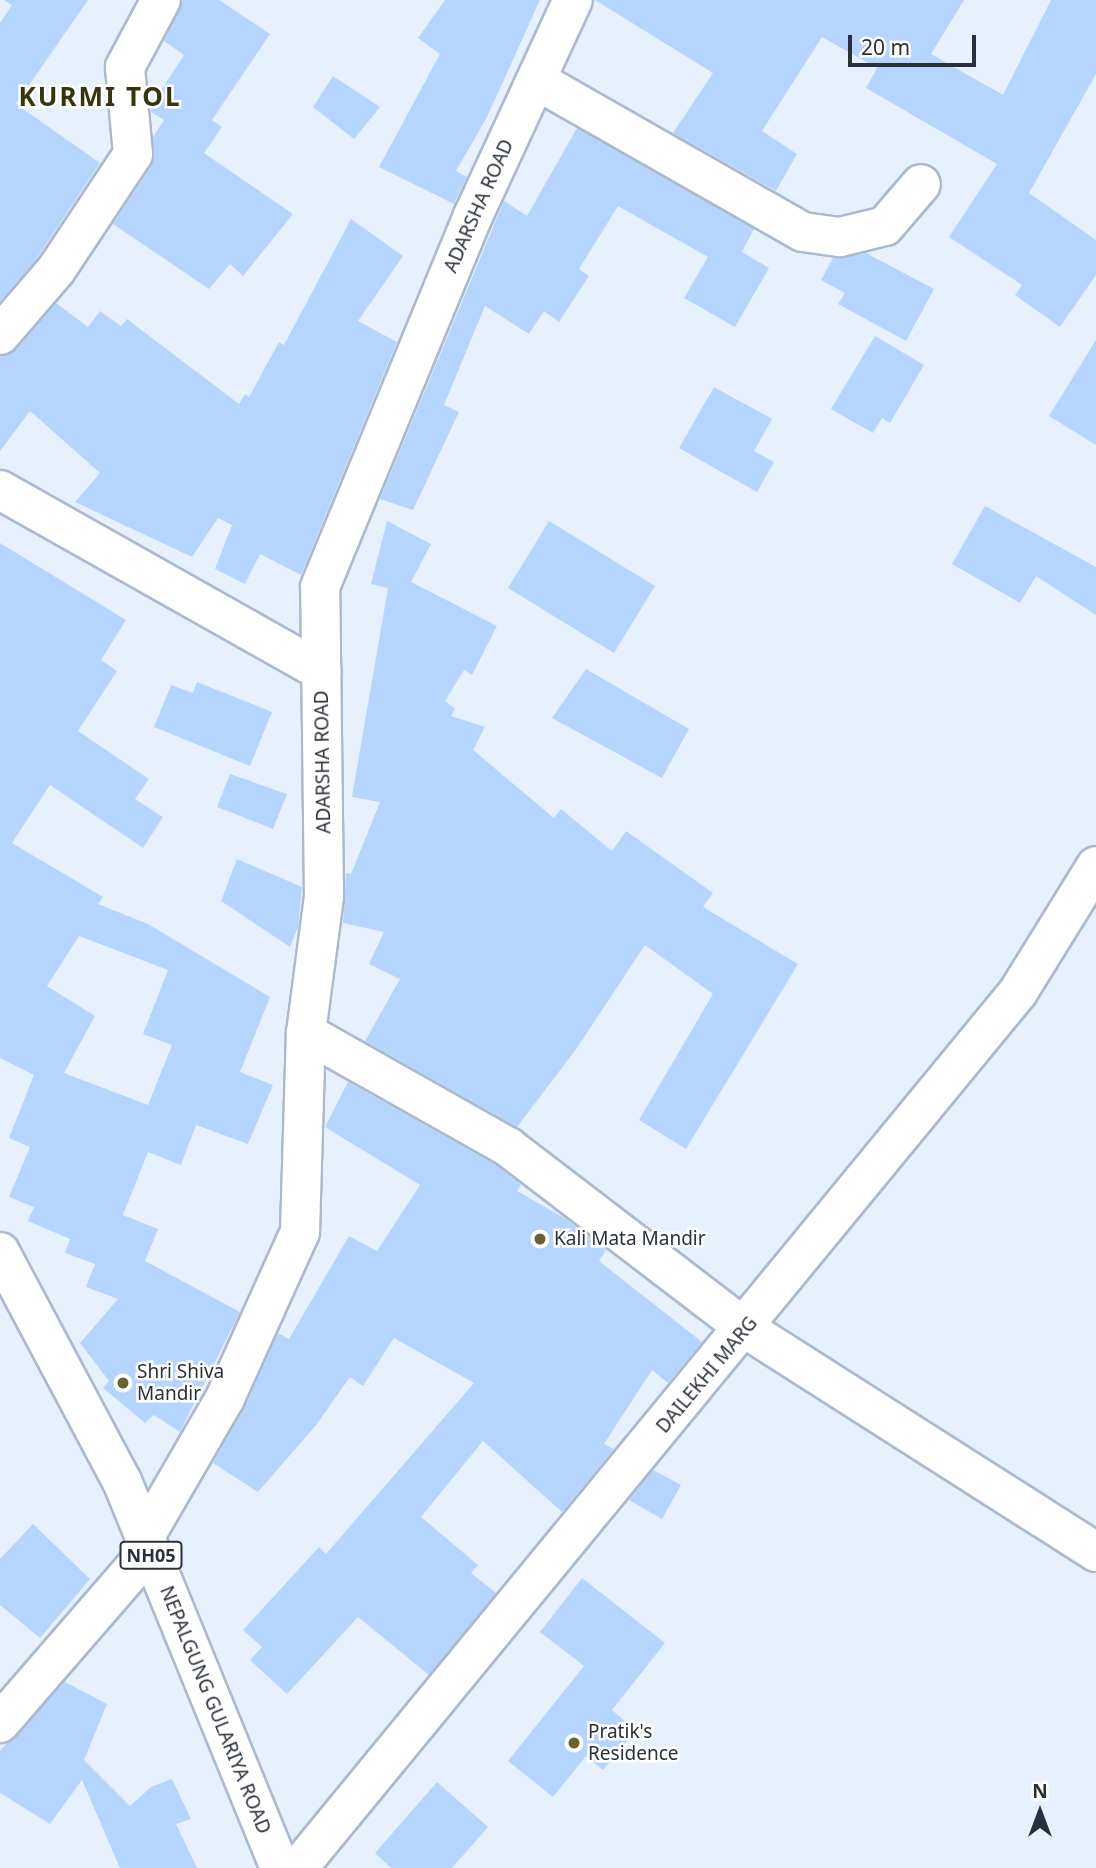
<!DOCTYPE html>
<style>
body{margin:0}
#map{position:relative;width:1096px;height:1868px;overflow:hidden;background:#e7f1fe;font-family:"Noto Sans",sans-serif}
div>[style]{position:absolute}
.building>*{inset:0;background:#b6d5fe}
.roads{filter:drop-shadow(2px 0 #aab9ce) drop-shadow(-2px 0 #aab9ce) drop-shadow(0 2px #aab9ce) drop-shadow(0 -2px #aab9ce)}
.minor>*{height:38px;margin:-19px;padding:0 19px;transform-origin:19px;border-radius:19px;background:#fff}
.major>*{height:38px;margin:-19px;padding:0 19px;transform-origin:19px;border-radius:19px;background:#fff}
.dots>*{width:19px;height:19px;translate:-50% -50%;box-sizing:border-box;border:4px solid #fff;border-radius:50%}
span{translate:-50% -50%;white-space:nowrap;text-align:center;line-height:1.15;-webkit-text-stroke:5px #fff;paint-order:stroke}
.shield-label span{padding:2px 5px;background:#fff;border:2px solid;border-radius:5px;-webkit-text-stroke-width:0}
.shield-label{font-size:18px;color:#2a3038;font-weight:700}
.street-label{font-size:19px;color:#2a3038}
.poi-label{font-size:19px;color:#2a3038}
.left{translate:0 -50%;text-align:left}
.district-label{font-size:26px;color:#37350b;font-weight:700;letter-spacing:2px}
.north{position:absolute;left:1005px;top:1777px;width:70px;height:70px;-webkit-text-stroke:5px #fff;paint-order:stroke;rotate:0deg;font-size:19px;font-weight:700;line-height:28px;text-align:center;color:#2a3038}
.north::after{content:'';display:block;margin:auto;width:24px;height:32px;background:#2a3038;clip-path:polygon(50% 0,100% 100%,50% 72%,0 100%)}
.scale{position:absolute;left:848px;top:35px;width:128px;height:32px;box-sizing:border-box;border:4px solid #2a3038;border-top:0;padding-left:9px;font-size:21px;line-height:24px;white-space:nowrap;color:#2a3038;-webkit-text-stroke:5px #fff;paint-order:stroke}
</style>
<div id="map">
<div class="building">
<i style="clip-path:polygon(4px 0,88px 0,16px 104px,100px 163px,35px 261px,0 301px,0 23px,12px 5px)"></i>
<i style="clip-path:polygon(183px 0,219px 0,270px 34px,212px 120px,222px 127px,204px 153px,293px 214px,243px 276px,230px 264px,209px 289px,113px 224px,152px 165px,153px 137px,164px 120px,151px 112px,151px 106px,184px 55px,164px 41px)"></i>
<i style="clip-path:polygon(445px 0,540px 0,487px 117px,456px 171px,467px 177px,454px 204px,379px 167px,440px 54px,418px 38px)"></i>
<i style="clip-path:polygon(595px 0,964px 0,931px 54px,1003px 95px,1051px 0,1096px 0,1096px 74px,1029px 193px,1096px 240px,1096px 275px,1060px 327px,1015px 295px,1022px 285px,949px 237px,997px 164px,866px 88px,877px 68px,822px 37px,762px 131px,797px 154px,776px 191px,673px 133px,713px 73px)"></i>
<i style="clip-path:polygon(333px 76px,380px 107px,354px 139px,313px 107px)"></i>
<i style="clip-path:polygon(577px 128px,754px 229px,742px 252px,769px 268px,735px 327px,684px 298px,708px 257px,618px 206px,579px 269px,589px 276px,559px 322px,544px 311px,529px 334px,485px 306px,444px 405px,459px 412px,413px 510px,380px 499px,504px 201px,527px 216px)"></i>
<i style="clip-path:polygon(351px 219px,403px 256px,358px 321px,397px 342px,301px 575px,260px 554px,245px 584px,215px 569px,232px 525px,218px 518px,192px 557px,75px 502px,100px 473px,30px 411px,0 451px,0 356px,17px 349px,56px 303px,88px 327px,100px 311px,121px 326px,127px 319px,239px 404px,245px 394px,249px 397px,279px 342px,284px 345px)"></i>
<i style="clip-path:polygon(866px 253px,934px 289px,906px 341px,838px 304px,845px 293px,821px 280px,833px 258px)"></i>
<i style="clip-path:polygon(875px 336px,924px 365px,890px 423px,882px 418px,873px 433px,831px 409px)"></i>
<i style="clip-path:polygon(1096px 340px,1096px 445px,1049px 416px)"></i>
<i style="clip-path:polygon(714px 387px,772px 419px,754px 451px,774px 462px,757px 492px,679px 448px)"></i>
<i style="clip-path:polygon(985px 506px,1096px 567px,1096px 615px,1036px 576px,1020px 603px,952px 564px)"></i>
<i style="clip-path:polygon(387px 521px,431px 544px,411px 582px,497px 626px,472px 675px,464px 670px,445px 701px,455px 709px,451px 716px,485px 727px,473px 750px,554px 818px,561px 809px,612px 851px,626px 831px,713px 893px,703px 907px,798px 964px,686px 1149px,639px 1120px,713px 994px,645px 945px,577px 1048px,517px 1127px,365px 1041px,400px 979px,369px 964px,384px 932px,343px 923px,346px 873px,351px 874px,380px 802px,352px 797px,388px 588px,371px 584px)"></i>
<i style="clip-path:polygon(549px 521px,655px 586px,614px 653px,508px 588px)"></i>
<i style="clip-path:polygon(evenodd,0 543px,126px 620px,101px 660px,117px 671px,78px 731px,149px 779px,135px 799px,163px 817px,143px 848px,50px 785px,12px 843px,103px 897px,98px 904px,148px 924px,270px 997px,240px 1072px,273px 1085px,248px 1144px,196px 1125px,181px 1165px,148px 1152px,123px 1215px,158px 1229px,145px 1261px,240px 1312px,180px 1432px,154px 1415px,145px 1423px,103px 1388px,109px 1381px,80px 1343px,118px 1299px,86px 1287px,95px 1264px,65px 1253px,70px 1239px,28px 1221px,34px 1207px,9px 1197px,30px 1147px,9px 1138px,34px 1075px,0 1058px,0 543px,79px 936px,168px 970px,143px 1034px,172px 1045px,148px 1105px,64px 1073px,95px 1016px,47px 986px,79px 936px)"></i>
<i style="clip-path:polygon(586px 669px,689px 729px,662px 778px,552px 718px)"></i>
<i style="clip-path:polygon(197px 682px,272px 712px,250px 766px,154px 727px,171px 685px,193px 693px)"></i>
<i style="clip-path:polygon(230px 774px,287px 794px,273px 829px,217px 807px)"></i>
<i style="clip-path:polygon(237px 859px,302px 887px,298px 927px,290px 947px,221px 901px)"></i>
<i style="clip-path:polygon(348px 1082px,496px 1165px,521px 1185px,517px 1191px,566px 1219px,606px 1250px,599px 1261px,702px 1342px,668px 1383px,652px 1370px,604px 1444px,614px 1449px,562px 1512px,483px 1441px,421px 1517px,478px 1565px,471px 1573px,496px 1593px,429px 1675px,358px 1617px,287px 1694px,250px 1660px,262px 1647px,243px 1630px,319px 1547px,326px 1554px,474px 1383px,394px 1338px,363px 1386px,350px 1377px,317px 1424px,258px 1492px,213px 1463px,245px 1407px,278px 1333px,289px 1339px,349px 1236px,377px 1251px,420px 1185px,325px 1127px)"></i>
<i style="clip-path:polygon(653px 1470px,681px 1485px,662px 1519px,629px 1500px)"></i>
<i style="clip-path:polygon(33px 1524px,90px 1579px,40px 1638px,0 1605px,0 1559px)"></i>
<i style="clip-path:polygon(582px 1578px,665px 1643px,612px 1710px,636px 1730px,603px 1770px,586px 1756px,553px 1797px,508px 1761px,584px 1666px,540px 1632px)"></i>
<i style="clip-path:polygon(65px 1682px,107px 1704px,84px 1760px,130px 1806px,151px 1787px,172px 1779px,191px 1819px,176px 1824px,197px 1868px,120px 1868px,82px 1780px,50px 1824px,0 1793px,0 1751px)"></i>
<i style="clip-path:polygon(437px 1782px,488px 1827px,452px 1868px,391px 1868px,375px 1853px)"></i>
</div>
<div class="roads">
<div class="minor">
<i style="left:536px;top:80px;width:307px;rotate:29.7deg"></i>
<i style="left:803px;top:232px;width:37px;rotate:8deg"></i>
<i style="left:840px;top:237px;width:46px;rotate:-13.7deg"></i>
<i style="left:885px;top:226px;width:55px;rotate:-49.4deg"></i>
<i style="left:0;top:335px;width:86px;rotate:-49.3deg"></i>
<i style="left:56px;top:270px;width:139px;rotate:-56.4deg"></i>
<i style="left:133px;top:154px;width:87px;rotate:-95.3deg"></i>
<i style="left:125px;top:67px;width:76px;rotate:-61.8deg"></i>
<i style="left:0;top:490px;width:369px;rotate:29.4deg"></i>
<i style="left:306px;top:1033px;width:232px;rotate:29.4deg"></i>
<i style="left:508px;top:1147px;width:300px;rotate:37.4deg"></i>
<i style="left:746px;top:1329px;width:415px;rotate:32.5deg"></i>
<i style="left:0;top:1723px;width:228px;rotate:-49.1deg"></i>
<i style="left:298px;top:1868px;width:1134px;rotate:-50.58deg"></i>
<i style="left:1018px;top:992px;width:148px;rotate:-58.2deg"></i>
</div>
<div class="major">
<i style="left:0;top:1252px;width:259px;rotate:62deg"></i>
<i style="left:122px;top:1481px;width:418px;rotate:67.8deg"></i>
<i style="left:144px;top:1538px;width:162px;rotate:-59.9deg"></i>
<i style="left:225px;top:1398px;width:182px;rotate:-65.7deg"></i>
<i style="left:300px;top:1232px;width:199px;rotate:-88.3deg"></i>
<i style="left:306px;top:1033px;width:137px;rotate:-82.5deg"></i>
<i style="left:324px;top:897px;width:310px;rotate:-90.7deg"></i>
<i style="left:320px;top:587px;width:401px;rotate:-67.6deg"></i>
<i style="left:473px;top:216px;width:238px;rotate:-65.2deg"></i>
</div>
</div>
<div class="dots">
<i style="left:540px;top:1239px;background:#666330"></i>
<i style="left:123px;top:1383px;background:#666330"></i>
<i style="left:574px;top:1743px;background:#666330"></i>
</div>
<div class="shield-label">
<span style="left:151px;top:1555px">NH05</span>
</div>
<div class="street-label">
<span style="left:479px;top:206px;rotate:-66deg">ADARSHA ROAD</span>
<span style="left:323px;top:762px;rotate:-91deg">ADARSHA ROAD</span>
<span style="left:707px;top:1375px;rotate:-50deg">DAILEKHI MARG</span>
<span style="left:215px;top:1710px;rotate:68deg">NEPALGUNG GULARIYA ROAD</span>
</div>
<div class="poi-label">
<span class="left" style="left:554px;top:1239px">Kali Mata Mandir</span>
<span class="left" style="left:137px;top:1383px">Shri Shiva<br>Mandir</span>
<span class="left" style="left:588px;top:1743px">Pratik's<br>Residence</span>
</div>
<div class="district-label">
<span style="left:100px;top:97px">KURMI TOL</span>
</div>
<div class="north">N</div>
<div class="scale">20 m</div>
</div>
